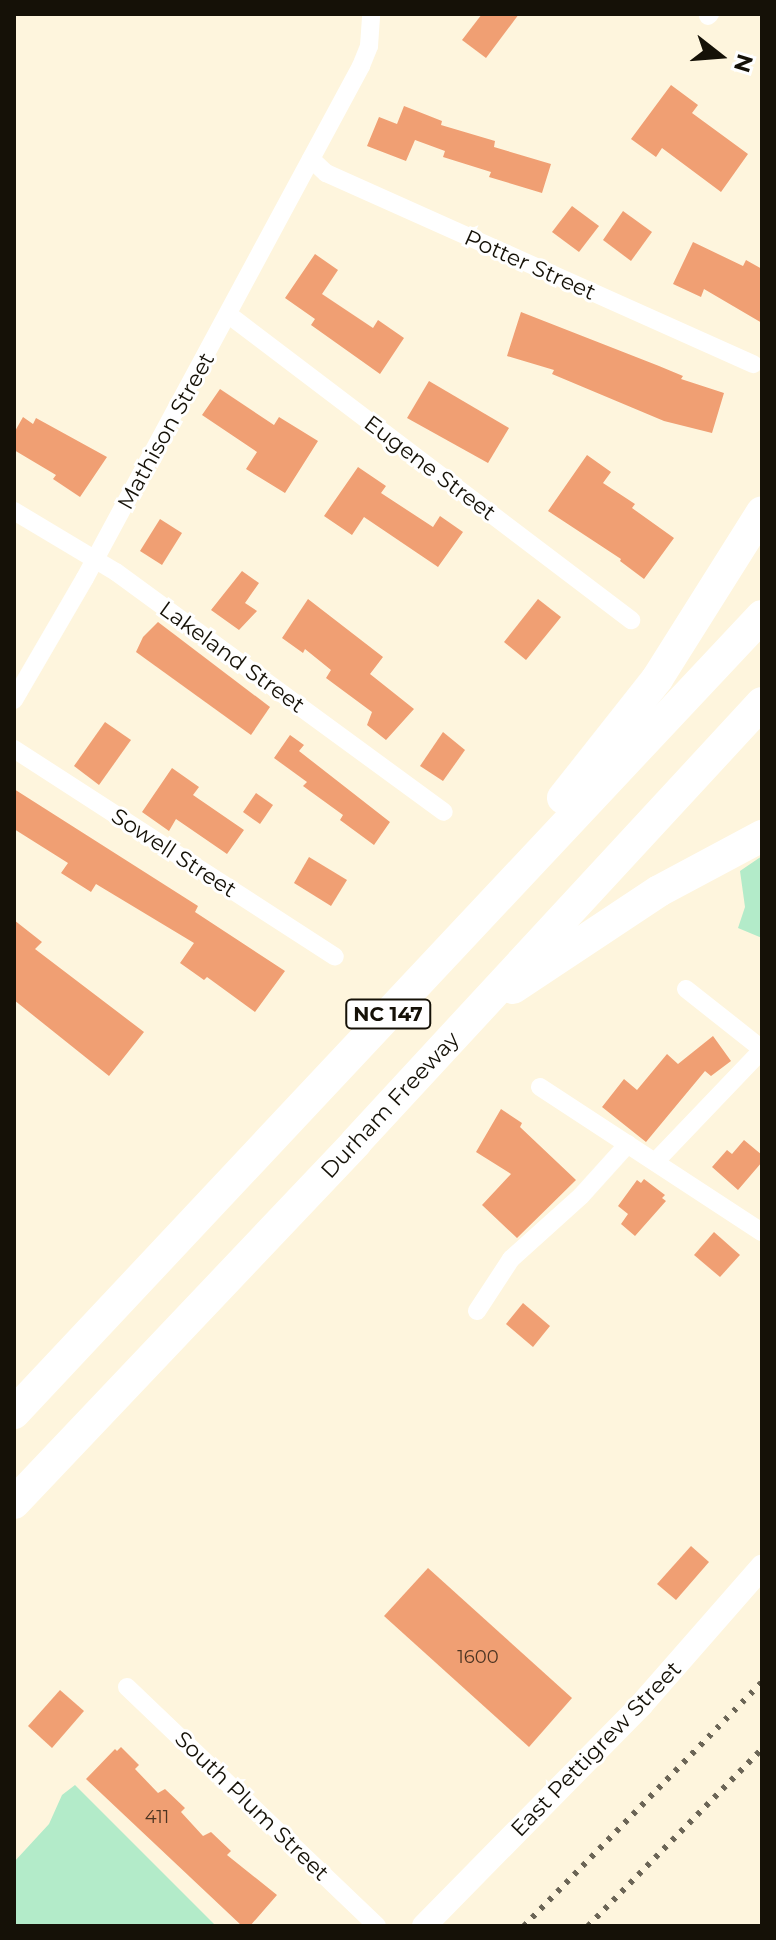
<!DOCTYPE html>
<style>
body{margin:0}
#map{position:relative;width:776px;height:1940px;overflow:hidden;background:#fef5dd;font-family:Montserrat,sans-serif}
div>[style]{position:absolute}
.green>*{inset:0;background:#b3ebc9}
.building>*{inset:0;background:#f09f73}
.street>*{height:18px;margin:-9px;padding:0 9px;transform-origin:9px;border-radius:9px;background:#fff}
.secondary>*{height:24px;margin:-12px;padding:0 12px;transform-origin:12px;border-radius:12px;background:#fff}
.highway>*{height:32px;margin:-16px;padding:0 16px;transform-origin:16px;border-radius:16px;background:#fff}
.rail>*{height:6px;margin-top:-3px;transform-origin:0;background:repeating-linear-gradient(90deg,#6b6556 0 4px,transparent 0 12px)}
span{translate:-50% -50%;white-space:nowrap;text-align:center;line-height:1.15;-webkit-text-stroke:6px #fff;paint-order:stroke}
.number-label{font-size:18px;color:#4c3422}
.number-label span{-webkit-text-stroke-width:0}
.shield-label span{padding:2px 6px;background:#fff;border:2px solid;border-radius:6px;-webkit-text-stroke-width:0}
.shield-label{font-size:20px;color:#151107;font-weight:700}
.street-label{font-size:22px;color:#151107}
.frame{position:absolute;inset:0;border:16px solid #151107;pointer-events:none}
.north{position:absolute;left:680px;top:16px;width:80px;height:80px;-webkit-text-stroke:6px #fff;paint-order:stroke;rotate:107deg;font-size:22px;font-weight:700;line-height:32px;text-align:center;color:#151107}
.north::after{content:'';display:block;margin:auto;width:28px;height:36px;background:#151107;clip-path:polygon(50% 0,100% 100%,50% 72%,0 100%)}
</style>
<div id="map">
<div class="green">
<i style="clip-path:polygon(762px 856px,762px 938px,738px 928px,745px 907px,740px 871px)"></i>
<i style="clip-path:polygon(75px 1785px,216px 1926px,14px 1926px,14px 1862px,49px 1824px,62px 1795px)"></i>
</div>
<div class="building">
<i style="clip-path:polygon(482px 14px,519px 14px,486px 58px,462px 40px)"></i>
<i style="clip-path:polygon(671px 85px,698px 105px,692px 113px,748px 154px,721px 192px,662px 148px,656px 157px,631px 139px)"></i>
<i style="clip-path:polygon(404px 106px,442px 121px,441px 125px,495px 141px,494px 147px,551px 164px,542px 193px,489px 177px,491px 172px,443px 157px,445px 151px,415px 140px,406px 161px,367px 146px,379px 117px,397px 124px)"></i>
<i style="clip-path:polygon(572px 206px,599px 226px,579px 252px,552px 232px)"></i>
<i style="clip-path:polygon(623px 211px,652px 232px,631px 261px,603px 240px)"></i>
<i style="clip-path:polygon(693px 242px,743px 266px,746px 260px,762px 269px,762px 323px,704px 289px,701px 297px,673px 284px)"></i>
<i style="clip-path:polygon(315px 254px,338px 270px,322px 294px,373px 328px,378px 320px,404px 338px,380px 374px,311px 325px,315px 319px,285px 298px)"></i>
<i style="clip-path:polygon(521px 312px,659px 366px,683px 376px,681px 379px,724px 393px,712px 433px,664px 421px,552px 374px,554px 370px,507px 356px)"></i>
<i style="clip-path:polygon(429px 381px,509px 428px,488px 463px,407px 418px)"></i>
<i style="clip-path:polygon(220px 389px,274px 425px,279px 417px,318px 441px,285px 493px,246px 469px,257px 452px,202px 415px)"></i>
<i style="clip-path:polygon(23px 417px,33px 424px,36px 418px,107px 457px,80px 497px,53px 479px,56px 475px,14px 450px,14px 433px)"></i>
<i style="clip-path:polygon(587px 455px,611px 472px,603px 483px,635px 504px,632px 508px,674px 538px,644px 579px,620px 561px,621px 559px,548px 511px)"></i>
<i style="clip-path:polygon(358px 467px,386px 486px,381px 493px,433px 527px,440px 516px,463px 532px,438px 567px,364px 517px,352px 535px,324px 516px)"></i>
<i style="clip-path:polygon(160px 519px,182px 533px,162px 565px,140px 551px)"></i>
<i style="clip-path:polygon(242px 571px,259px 583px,245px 603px,257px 611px,239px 630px,211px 610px)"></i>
<i style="clip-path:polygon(308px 599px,383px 657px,370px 674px,414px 709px,386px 740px,367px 725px,372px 712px,326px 678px,331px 670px,305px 649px,303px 653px,282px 638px)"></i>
<i style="clip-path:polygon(538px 599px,561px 617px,526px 660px,504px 642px)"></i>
<i style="clip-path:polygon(158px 622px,270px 707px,251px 735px,136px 652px,143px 637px)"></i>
<i style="clip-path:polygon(105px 722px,131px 740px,99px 785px,74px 766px)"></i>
<i style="clip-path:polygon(443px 732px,465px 750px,443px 781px,420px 766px)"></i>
<i style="clip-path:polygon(290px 735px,304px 745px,299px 751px,390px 822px,374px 845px,340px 820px,343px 815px,303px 786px,307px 782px,274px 758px)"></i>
<i style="clip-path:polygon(172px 768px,199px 787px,193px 795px,244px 830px,227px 854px,176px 819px,169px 831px,142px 812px)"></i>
<i style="clip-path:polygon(14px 789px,198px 906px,195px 912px,285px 971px,255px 1012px,207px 977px,204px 980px,180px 963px,194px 943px,96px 884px,91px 892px,61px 873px,68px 863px,14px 829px)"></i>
<i style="clip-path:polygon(256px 793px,273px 805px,260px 824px,243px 812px)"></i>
<i style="clip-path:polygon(309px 857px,347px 880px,331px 906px,294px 883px)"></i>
<i style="clip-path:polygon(14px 920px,42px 942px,35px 949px,144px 1032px,109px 1076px,14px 1000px)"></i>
<i style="clip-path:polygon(713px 1036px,731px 1061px,711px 1076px,705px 1071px,646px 1142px,602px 1107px,624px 1079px,637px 1090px,667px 1054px,678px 1064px)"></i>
<i style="clip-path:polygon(501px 1109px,522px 1123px,520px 1127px,576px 1180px,517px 1238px,482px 1205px,511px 1174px,476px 1152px)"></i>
<i style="clip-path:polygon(744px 1140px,762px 1155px,762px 1162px,738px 1190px,712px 1167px,727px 1150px,732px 1154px)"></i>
<i style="clip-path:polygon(644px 1179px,665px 1195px,662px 1198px,666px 1201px,635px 1236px,621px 1224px,628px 1214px,618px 1206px,637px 1180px,641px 1183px)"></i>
<i style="clip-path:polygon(714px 1232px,740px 1255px,720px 1277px,694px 1255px)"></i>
<i style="clip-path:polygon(523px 1303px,550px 1326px,533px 1347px,506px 1324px)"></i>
<i style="clip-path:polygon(691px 1546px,709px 1562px,676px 1600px,657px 1584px)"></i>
<i style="clip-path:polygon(428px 1568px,572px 1698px,529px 1747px,384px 1616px)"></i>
<i style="clip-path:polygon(60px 1690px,84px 1711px,52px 1748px,28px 1726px)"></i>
<i style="clip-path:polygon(121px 1747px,139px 1765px,135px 1769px,158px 1793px,165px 1789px,185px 1808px,181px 1812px,203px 1836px,211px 1832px,231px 1851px,227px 1855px,277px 1895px,250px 1926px,242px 1926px,86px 1779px,115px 1749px,117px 1751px)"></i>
</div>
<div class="street">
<i style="left:708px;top:16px;width:3px;rotate:-45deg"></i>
<i style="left:311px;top:159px;width:21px;rotate:43deg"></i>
<i style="left:326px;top:173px;width:468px;rotate:24.1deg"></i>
<i style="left:229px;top:315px;width:505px;rotate:37.19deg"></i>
<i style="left:14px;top:511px;width:119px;rotate:30.9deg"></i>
<i style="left:116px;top:572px;width:406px;rotate:36.2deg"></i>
<i style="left:14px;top:700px;width:141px;rotate:-59.8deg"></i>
<i style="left:85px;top:578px;width:582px;rotate:-61.67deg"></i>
<i style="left:361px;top:66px;width:22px;rotate:-68deg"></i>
<i style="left:369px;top:46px;width:32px;rotate:-86deg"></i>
<i style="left:14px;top:749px;width:382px;rotate:32.9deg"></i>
<i style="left:686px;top:989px;width:97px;rotate:38.3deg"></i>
<i style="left:540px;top:1087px;width:265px;rotate:33.2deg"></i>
<i style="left:655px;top:1162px;width:155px;rotate:-46.3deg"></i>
<i style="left:477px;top:1311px;width:62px;rotate:-56.8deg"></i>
<i style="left:511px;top:1259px;width:94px;rotate:-42deg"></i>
<i style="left:581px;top:1196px;width:70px;rotate:-47.9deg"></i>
<i style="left:127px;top:1687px;width:346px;rotate:43.7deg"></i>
</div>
<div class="secondary">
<i style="left:424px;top:1926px;width:310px;rotate:-45.5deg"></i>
<i style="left:641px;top:1705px;width:184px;rotate:-48.8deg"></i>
</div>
<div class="highway">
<i style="left:563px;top:798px;width:152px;rotate:-51.7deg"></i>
<i style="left:657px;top:679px;width:197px;rotate:-57.8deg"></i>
<i style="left:513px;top:988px;width:175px;rotate:-33.6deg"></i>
<i style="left:659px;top:891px;width:117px;rotate:-28.1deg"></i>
<i style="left:14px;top:1413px;width:1093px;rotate:-46.82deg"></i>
<i style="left:14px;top:1503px;width:497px;rotate:-46.5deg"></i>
<i style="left:356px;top:1142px;width:598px;rotate:-47.24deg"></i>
</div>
<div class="rail">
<i style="left:524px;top:1926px;width:341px;rotate:-45.7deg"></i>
<i style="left:588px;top:1926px;width:248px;rotate:-45.5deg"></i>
</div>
<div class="number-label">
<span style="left:478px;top:1657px">1600</span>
<span style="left:157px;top:1817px">411</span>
</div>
<div class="shield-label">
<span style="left:388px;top:1014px">NC 147</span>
</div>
<div class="street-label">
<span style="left:530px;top:265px;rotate:24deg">Potter Street</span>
<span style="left:166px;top:431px;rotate:-61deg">Mathison Street</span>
<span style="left:430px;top:468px;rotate:37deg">Eugene Street</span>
<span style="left:232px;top:657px;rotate:36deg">Lakeland Street</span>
<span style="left:174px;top:853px;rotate:33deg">Sowell Street</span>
<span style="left:390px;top:1105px;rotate:-47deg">Durham Freeway</span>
<span style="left:596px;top:1749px;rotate:-46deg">East Pettigrew Street</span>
<span style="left:252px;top:1806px;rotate:44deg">South Plum Street</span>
</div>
<div class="frame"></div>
<div class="north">N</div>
</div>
